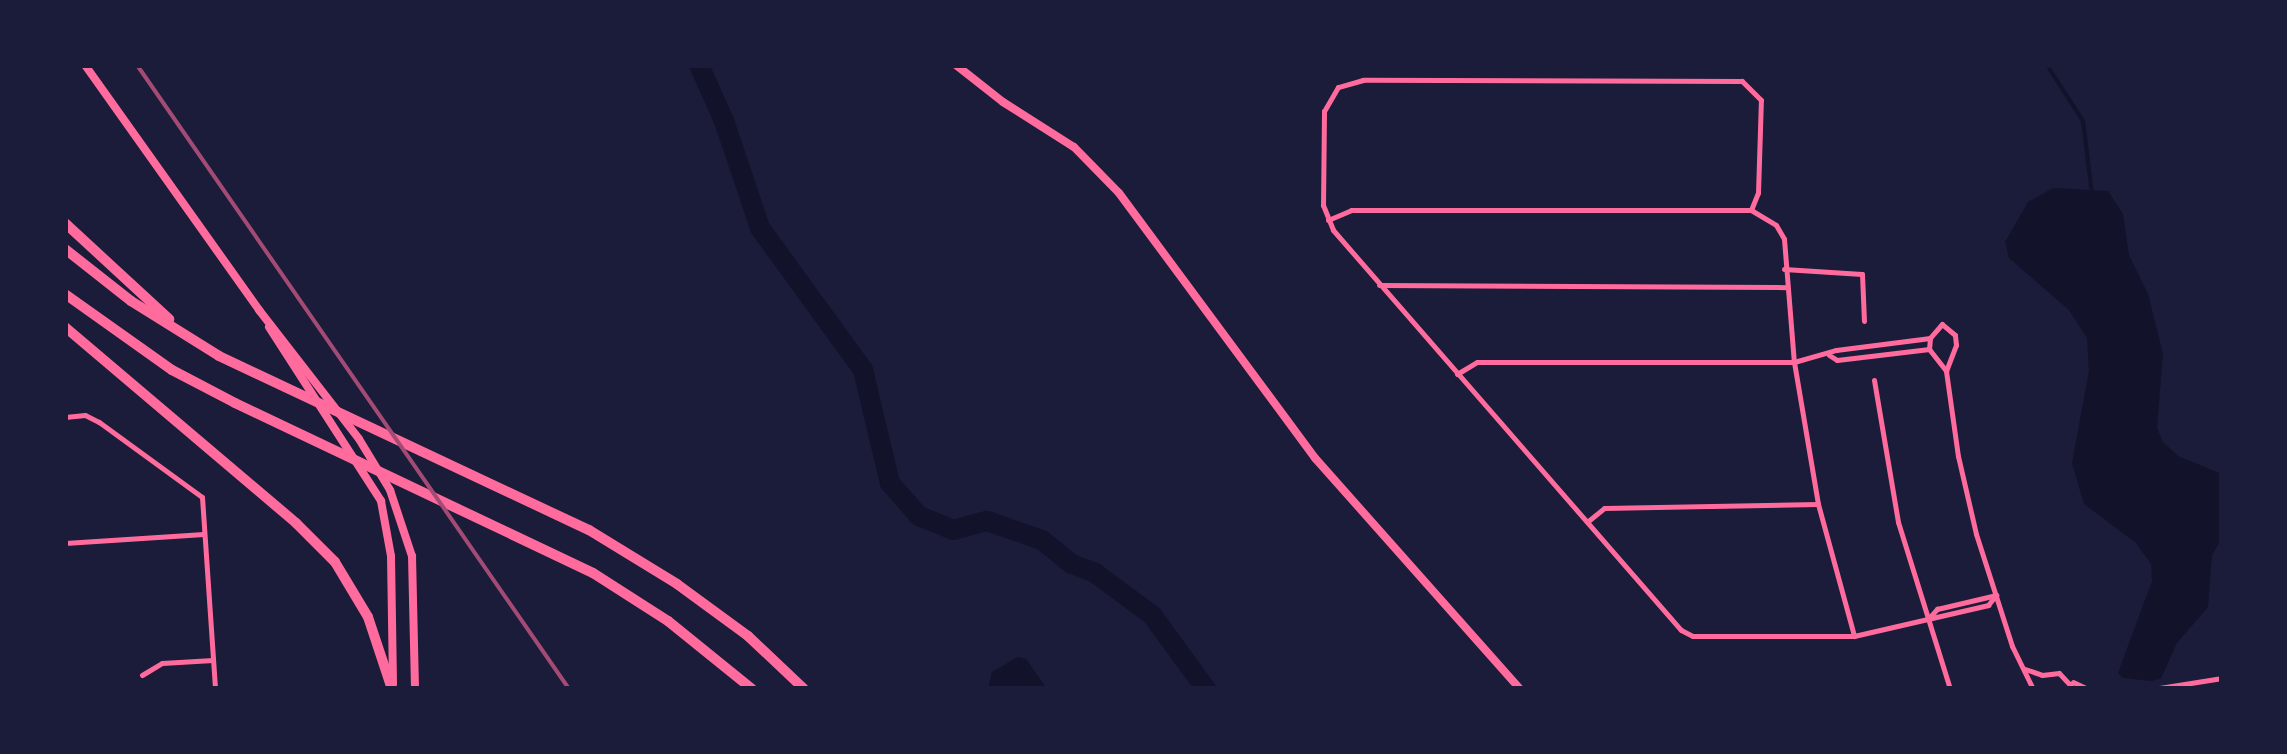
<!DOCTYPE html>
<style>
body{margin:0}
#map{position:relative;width:2287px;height:754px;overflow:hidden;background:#1b1b3a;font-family:"PT Sans Narrow",sans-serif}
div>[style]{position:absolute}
.water>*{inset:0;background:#12122b}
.stream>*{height:4px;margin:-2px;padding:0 2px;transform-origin:2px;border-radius:2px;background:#12122b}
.river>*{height:20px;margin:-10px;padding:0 10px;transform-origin:10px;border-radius:10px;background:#12122b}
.minor>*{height:5px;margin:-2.5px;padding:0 2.5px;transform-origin:2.5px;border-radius:2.5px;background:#ff6b9d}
.secondary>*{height:8px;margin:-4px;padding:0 4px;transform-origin:4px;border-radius:4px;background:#ff6b9d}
.motorway>*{height:10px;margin:-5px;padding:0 5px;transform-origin:5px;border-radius:5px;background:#ff6b9d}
.rail>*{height:4px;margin:-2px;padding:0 2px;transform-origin:2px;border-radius:2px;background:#a44b75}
span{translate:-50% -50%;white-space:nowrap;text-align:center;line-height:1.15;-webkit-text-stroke:9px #1b1b3a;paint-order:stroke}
.frame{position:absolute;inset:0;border:68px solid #1b1b3a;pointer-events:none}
</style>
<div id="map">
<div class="water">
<i style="clip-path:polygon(2053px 188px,2108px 191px,2123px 214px,2129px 255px,2148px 294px,2163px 354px,2157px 428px,2163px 442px,2178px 456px,2222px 474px,2222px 538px,2212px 555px,2208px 607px,2177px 643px,2161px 678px,2152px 681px,2123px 678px,2118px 673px,2152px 581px,2151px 564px,2136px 543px,2084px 504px,2072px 463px,2089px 371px,2087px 338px,2069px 310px,2009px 258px,2005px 242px,2028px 202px)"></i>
<i style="clip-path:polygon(1018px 657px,1026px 659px,1047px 689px,988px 689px,992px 672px)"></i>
</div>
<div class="stream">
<i style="left:2047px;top:65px;width:67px;rotate:57.3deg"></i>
<i style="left:2083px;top:121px;width:74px;rotate:83deg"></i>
</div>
<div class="river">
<i style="left:699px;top:65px;width:61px;rotate:65.9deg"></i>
<i style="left:724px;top:121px;width:113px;rotate:71.4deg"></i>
<i style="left:760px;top:228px;width:175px;rotate:54deg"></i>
<i style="left:863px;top:370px;width:116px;rotate:76.6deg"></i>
<i style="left:890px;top:483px;width:44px;rotate:48.7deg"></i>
<i style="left:919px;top:516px;width:37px;rotate:22deg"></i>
<i style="left:953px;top:530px;width:35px;rotate:-15deg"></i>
<i style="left:987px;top:521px;width:58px;rotate:19.1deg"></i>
<i style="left:1042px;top:540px;width:38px;rotate:39deg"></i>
<i style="left:1072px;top:564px;width:25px;rotate:21deg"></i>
<i style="left:1095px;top:573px;width:71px;rotate:36.4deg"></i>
<i style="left:1152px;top:615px;width:92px;rotate:53.9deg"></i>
</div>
<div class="minor">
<i style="left:1751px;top:210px;width:18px;rotate:-68deg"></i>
<i style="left:1758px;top:193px;width:93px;rotate:-88.2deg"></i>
<i style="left:1761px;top:100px;width:27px;rotate:-135deg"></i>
<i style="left:1742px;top:81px;width:379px;rotate:-179.8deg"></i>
<i style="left:1363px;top:80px;width:26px;rotate:164deg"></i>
<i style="left:1338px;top:87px;width:28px;rotate:120deg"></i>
<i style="left:1324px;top:111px;width:94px;rotate:90.6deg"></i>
<i style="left:1323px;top:205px;width:27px;rotate:68deg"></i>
<i style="left:1333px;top:230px;width:530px;rotate:48.98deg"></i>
<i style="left:1681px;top:630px;width:13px;rotate:27deg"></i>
<i style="left:1693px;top:636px;width:161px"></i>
<i style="left:1854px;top:636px;width:138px;rotate:-13deg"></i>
<i style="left:1988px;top:605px;width:13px;rotate:-51deg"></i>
<i style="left:1328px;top:220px;width:25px;rotate:-23deg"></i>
<i style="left:1351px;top:210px;width:400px"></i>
<i style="left:1751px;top:210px;width:29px;rotate:31deg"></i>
<i style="left:1776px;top:225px;width:16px;rotate:60deg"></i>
<i style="left:1784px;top:239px;width:123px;rotate:85.4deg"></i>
<i style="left:1794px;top:362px;width:144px;rotate:80.4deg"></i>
<i style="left:1818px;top:504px;width:137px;rotate:74.7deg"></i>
<i style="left:1784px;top:269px;width:78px;rotate:3.7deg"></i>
<i style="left:1862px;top:274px;width:47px;rotate:87.6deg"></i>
<i style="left:1379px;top:285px;width:407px;rotate:0.3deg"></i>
<i style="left:1829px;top:355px;width:9px;rotate:32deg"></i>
<i style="left:1837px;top:360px;width:93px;rotate:-6.8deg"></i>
<i style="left:1946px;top:371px;width:28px;rotate:-69deg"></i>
<i style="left:1956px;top:345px;width:10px;rotate:-96deg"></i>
<i style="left:1955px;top:335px;width:17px;rotate:-140deg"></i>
<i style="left:1942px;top:324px;width:18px;rotate:131deg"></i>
<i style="left:1930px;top:338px;width:11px;rotate:95deg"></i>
<i style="left:1929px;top:349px;width:28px;rotate:52deg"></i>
<i style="left:1946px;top:371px;width:86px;rotate:82deg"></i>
<i style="left:1958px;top:456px;width:80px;rotate:77deg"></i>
<i style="left:1976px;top:534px;width:118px;rotate:72.2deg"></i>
<i style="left:2012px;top:646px;width:48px;rotate:64deg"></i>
<i style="left:1457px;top:374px;width:23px;rotate:-31deg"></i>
<i style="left:1477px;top:362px;width:317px"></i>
<i style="left:1794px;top:362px;width:44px;rotate:-15.9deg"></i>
<i style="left:1836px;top:350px;width:95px;rotate:-7.3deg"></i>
<i style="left:1874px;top:380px;width:144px;rotate:80.4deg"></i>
<i style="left:1898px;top:522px;width:175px;rotate:72.7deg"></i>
<i style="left:65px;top:417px;width:20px;rotate:-6deg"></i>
<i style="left:85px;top:415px;width:16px;rotate:27deg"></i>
<i style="left:99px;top:422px;width:127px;rotate:36.1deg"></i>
<i style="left:202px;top:497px;width:192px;rotate:86.1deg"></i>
<i style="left:1587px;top:522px;width:22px;rotate:-39deg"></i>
<i style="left:1604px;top:508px;width:214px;rotate:-1.1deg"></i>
<i style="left:65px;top:543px;width:139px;rotate:-3.7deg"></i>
<i style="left:1930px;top:617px;width:11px;rotate:-49deg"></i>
<i style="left:1937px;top:609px;width:61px;rotate:-13.3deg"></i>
<i style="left:2025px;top:669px;width:18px;rotate:19deg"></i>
<i style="left:2042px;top:675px;width:17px;rotate:-7deg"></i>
<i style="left:2059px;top:673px;width:22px;rotate:47deg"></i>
<i style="left:142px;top:675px;width:23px;rotate:-31deg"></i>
<i style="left:162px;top:663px;width:51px;rotate:-3.4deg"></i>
<i style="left:2073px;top:682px;width:17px;rotate:25deg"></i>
<i style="left:2153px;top:689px;width:70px;rotate:-9.1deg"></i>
</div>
<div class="secondary">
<i style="left:85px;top:65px;width:301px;rotate:54.6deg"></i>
<i style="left:259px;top:310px;width:163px;rotate:52.2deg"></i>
<i style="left:359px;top:439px;width:60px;rotate:58.7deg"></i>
<i style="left:390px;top:490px;width:70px;rotate:71.6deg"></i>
<i style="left:412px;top:556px;width:133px;rotate:88.7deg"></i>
<i style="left:956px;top:65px;width:60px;rotate:38.2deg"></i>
<i style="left:1003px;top:102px;width:84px;rotate:32.4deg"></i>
<i style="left:1074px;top:147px;width:64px;rotate:45.6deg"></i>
<i style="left:1119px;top:193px;width:330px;rotate:53.5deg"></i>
<i style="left:1315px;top:458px;width:309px;rotate:48.4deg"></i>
<i style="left:269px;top:327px;width:207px;rotate:57.2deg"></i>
<i style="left:381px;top:501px;width:56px;rotate:79.7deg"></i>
<i style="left:391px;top:556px;width:128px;rotate:89.1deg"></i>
</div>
<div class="motorway">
<i style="left:65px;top:223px;width:142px;rotate:42.7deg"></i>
<i style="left:65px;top:249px;width:84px;rotate:38.2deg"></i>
<i style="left:131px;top:301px;width:104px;rotate:32deg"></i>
<i style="left:219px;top:356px;width:409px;rotate:25.2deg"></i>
<i style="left:589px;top:530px;width:103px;rotate:31.5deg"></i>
<i style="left:677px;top:584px;width:88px;rotate:36.2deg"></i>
<i style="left:748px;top:636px;width:77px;rotate:43.4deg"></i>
<i style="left:65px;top:294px;width:131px;rotate:35.4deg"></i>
<i style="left:172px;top:370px;width:71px;rotate:27.6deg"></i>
<i style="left:235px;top:403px;width:396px;rotate:25.4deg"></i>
<i style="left:593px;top:573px;width:89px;rotate:32.6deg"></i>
<i style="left:668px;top:621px;width:108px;rotate:39deg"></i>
<i style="left:65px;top:327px;width:303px;rotate:40.3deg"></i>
<i style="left:296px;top:523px;width:55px;rotate:45deg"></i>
<i style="left:335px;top:562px;width:64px;rotate:59deg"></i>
<i style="left:368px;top:617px;width:76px;rotate:71.6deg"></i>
</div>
<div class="rail">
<i style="left:137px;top:65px;width:759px;rotate:55.3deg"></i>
</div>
<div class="frame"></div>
</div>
